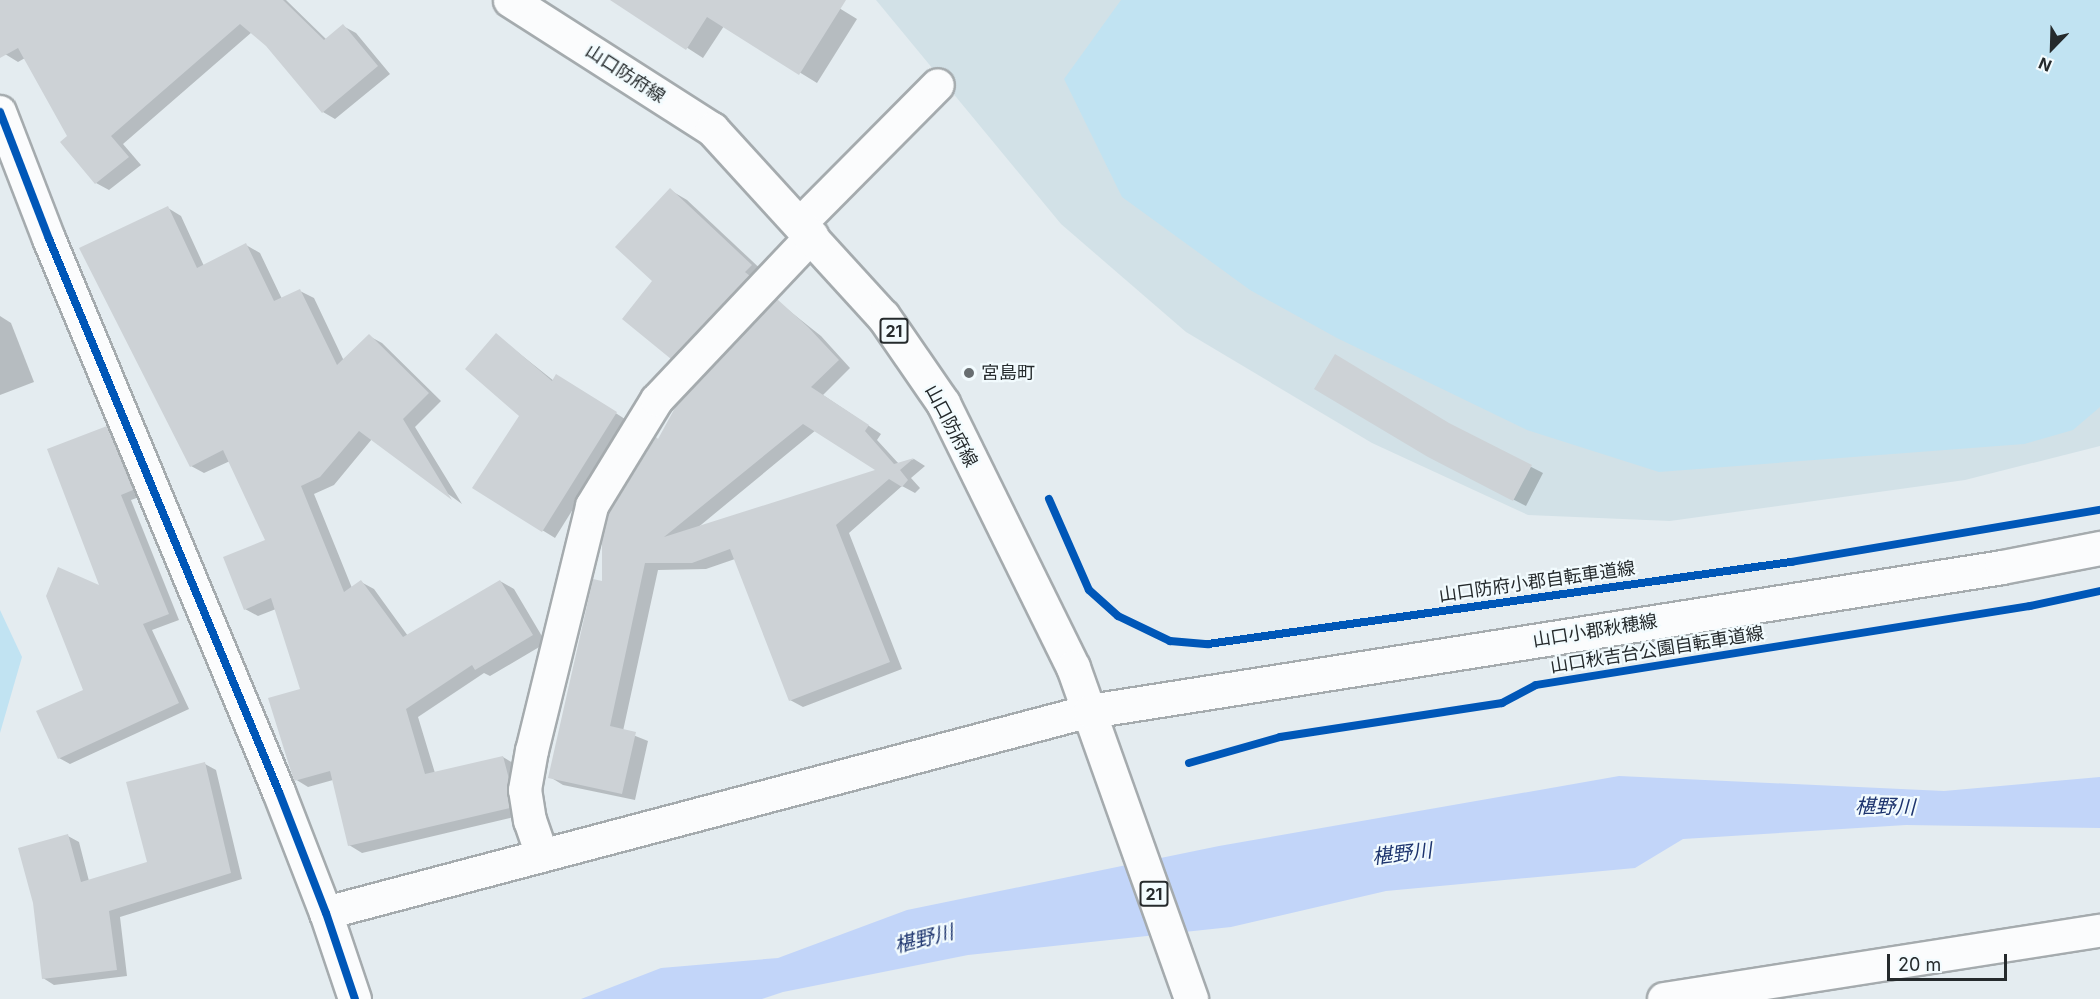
<!DOCTYPE html>
<meta charset="utf-8">
<style>
body{margin:0}
#map{position:relative;width:2100px;height:999px;overflow:hidden;background:#e4ecf0;font-family:Inter,"Noto Sans JP",sans-serif}
div>[style]{position:absolute}
.built>*{inset:0;background:#d2e1e7}
.green>*{inset:0;background:#c1e3f2}
.water>*{inset:0;background:#c2d5f9}
.shadow>*{inset:0;background:#0003}
.building>*{inset:0;background:#cdd2d6}
.roads{filter:drop-shadow(2px 0 #a5abae) drop-shadow(-2px 0 #a5abae) drop-shadow(0 2px #a5abae) drop-shadow(0 -2px #a5abae)}
.street>*{height:32px;margin:-16px;padding:0 16px;transform-origin:16px;border-radius:16px;background:#fbfcfd}
.primary>*{height:33px;margin:-16.5px;padding:0 16.5px;transform-origin:16.5px;border-radius:16.5px;background:#fbfcfd}
.cycleway>*{height:8px;margin:-4px;padding:0 4px;transform-origin:4px;border-radius:4px;background:#0057b8}
.dots>*{width:16px;height:16px;translate:-50% -50%;box-sizing:border-box;border:3px solid #f2fbfe;border-radius:50%}
span{translate:-50% -50%;white-space:nowrap;text-align:center;line-height:1.15;-webkit-text-stroke:4.5px #f2fbfe;paint-order:stroke}
.shield-label span{padding:2px 4px;background:#f2fbfe;border:2px solid;border-radius:4px;-webkit-text-stroke-width:0}
.shield-label{font-size:16px;color:#252a2c;font-weight:700}
.street-label{font-size:18px;color:#252a2c}
.poi-label{font-size:18px;color:#252a2c}
.left{translate:0 -50%;text-align:left}
.water-label{font-size:20px;color:#1d346e;font-style:italic}
.north{position:absolute;left:2022px;top:18px;width:60px;height:60px;-webkit-text-stroke:4px #f2fbfe;paint-order:stroke;rotate:203deg;font-size:16px;font-weight:700;line-height:24px;text-align:center;color:#252a2c}
.north::after{content:'';display:block;margin:auto;width:21px;height:27px;background:#252a2c;clip-path:polygon(50% 0,100% 100%,50% 72%,0 100%)}
.scale{position:absolute;left:1887px;top:954px;width:120px;height:27px;box-sizing:border-box;border:3px solid #252a2c;border-top:0;padding-left:8px;font-size:18px;line-height:21px;white-space:nowrap;color:#252a2c;-webkit-text-stroke:4px #f2fbfe;paint-order:stroke}
</style>
<div id="map">
<div class="built">
<i style="clip-path:polygon(876px 0,2100px 0,2100px 446px,1965px 480px,1670px 521px,1528px 515px,1372px 443px,1186px 332px,1061px 224px)"></i>
</div>
<div class="green">
<i style="clip-path:polygon(1121px 0,2100px 0,2100px 407px,2073px 430px,2024px 444px,1659px 472px,1527px 430px,1337px 338px,1250px 290px,1122px 197px,1064px 79px)"></i>
<i style="clip-path:polygon(0 610px,22px 657px,0 733px)"></i>
</div>
<div class="water">
<i style="clip-path:polygon(1619px 776px,1944px 791px,2100px 777px,2100px 828px,1906px 825px,1683px 839px,1635px 868px,1386px 891px,1231px 927px,968px 955px,783px 992px,762px 999px,581px 999px,661px 968px,778px 958px,907px 910px,1219px 846px)"></i>
</div>
<div class="shadow">
<i style="clip-path:polygon(0 0,286px 0,327px 40px,343px 26px,356px 33px,390px 74px,335px 119px,323px 112px,267px 45px,252px 32px,123px 144px,141px 165px,109px 190px,96px 183px,25px 58px,18px 62px,5px 54px,0 46px)"></i>
<i style="clip-path:polygon(613px 0,826px 0,857px 19px,817px 83px,724px 26px,703px 58px)"></i>
<i style="clip-path:polygon(670px 190px,687px 200px,767px 275px,688px 367px,672px 358px,654px 281px)"></i>
<i style="clip-path:polygon(168px 208px,181px 216px,204px 266px,246px 245px,260px 253px,282px 299px,300px 291px,314px 298px,344px 361px,369px 336px,382px 343px,441px 401px,415px 427px,462px 504px,372px 439px,334px 485px,314px 494px,352px 588px,361px 582px,374px 589px,408px 636px,500px 581px,514px 589px,546px 643px,490px 676px,484px 673px,418px 717px,435px 773px,503px 757px,516px 765px,523px 815px,362px 853px,349px 845px,333px 780px,308px 787px,295px 779px,302px 690px,276px 609px,258px 616px,245px 609px,267px 541px,230px 461px,204px 473px,191px 466px)"></i>
<i style="clip-path:polygon(evenodd,777px 301px,821px 336px,850px 368px,823px 395px,881px 434px,877px 440px,899px 464px,914px 459px,925px 466px,911px 478px,920px 488px,915px 493px,902px 486px,849px 533px,902px 669px,803px 707px,790px 700px,735px 559px,706px 569px,658px 570px,623px 731px,648px 741px,635px 800px,563px 785px,550px 777px,604px 583px,659px 440px,777px 301px,816px 430px,878px 471px,696px 529px,816px 430px)"></i>
<i style="clip-path:polygon(0 316px,11px 323px,34px 382px,0 395px)"></i>
<i style="clip-path:polygon(496px 335px,554px 381px,569px 383px,628px 421px,555px 538px,474px 488px,521px 415px)"></i>
<i style="clip-path:polygon(1452px 426px,1543px 473px,1526px 506px,1442px 463px)"></i>
<i style="clip-path:polygon(107px 427px,117px 434px,142px 496px,131px 500px,179px 620px,152px 630px,189px 709px,70px 764px,59px 758px,85px 691px,102px 587px)"></i>
<i style="clip-path:polygon(205px 764px,216px 770px,242px 879px,120px 917px,127px 976px,54px 985px,43px 978px,68px 836px,79px 842px,89px 881px,148px 863px)"></i>
</div>
<div class="building">
<i style="clip-path:polygon(0 0,283px 0,324px 40px,343px 24px,378px 66px,322px 113px,266px 46px,240px 24px,111px 136px,129px 157px,95px 184px,60px 142px,67px 136px,18px 48px,0 58px)"></i>
<i style="clip-path:polygon(610px 0,846px 0,799px 75px,707px 17px,686px 50px)"></i>
<i style="clip-path:polygon(670px 188px,752px 265px,745px 272px,750px 276px,671px 359px,622px 319px,652px 281px,615px 247px)"></i>
<i style="clip-path:polygon(168px 206px,197px 268px,246px 243px,274px 301px,300px 289px,337px 365px,369px 334px,429px 393px,403px 419px,452px 500px,359px 431px,320px 477px,301px 486px,344px 592px,361px 580px,403px 637px,500px 580px,533px 635px,475px 670px,472px 665px,406px 709px,425px 774px,503px 756px,509px 779px,510px 808px,348px 846px,330px 771px,294px 781px,268px 698px,300px 689px,271px 598px,244px 610px,223px 557px,265px 540px,223px 450px,190px 467px,79px 248px)"></i>
<i style="clip-path:polygon(evenodd,777px 299px,808px 327px,839px 360px,811px 387px,869px 425px,865px 431px,894px 464px,914px 458px,900px 470px,908px 480px,902px 487px,889px 479px,836px 525px,890px 662px,789px 701px,730px 549px,692px 563px,645px 563px,610px 726px,636px 732px,622px 794px,548px 778px,593px 579px,602px 581px,602px 541px,609px 513px,656px 437px,658px 439px,676px 406px,777px 299px,803px 424px,875px 470px,664px 537px,803px 424px)"></i>
<i style="clip-path:polygon(496px 333px,552px 381px,556px 374px,617px 412px,542px 532px,472px 488px,519px 416px,465px 369px)"></i>
<i style="clip-path:polygon(1335px 354px,1449px 423px,1532px 465px,1513px 501px,1428px 457px,1314px 389px)"></i>
<i style="clip-path:polygon(107px 426px,133px 490px,121px 495px,169px 614px,143px 624px,179px 703px,58px 759px,36px 711px,83px 690px,46px 596px,58px 567px,99px 585px,47px 449px)"></i>
<i style="clip-path:polygon(205px 762px,231px 873px,109px 911px,117px 970px,42px 979px,33px 903px,18px 848px,68px 834px,81px 882px,147px 862px,126px 782px)"></i>
</div>
<div class="roads">
<div class="street">
<i style="left:0;top:112px;width:136px;rotate:68.9deg"></i>
<i style="left:49px;top:239px;width:599px;rotate:67.42deg"></i>
<i style="left:279px;top:792px;width:130px;rotate:68.8deg"></i>
<i style="left:326px;top:913px;width:91px;rotate:71.4deg"></i>
<i style="left:801px;top:223px;width:194px;rotate:-45.2deg"></i>
<i style="left:542px;top:855px;width:36px;rotate:-109deg"></i>
<i style="left:530px;top:821px;width:31px;rotate:-99deg"></i>
<i style="left:525px;top:790px;width:40px;rotate:-80deg"></i>
<i style="left:532px;top:751px;width:252px;rotate:-76.2deg"></i>
<i style="left:592px;top:506px;width:124px;rotate:-58.5deg"></i>
<i style="left:657px;top:400px;width:226px;rotate:-46.6deg"></i>
<i style="left:326px;top:913px;width:790px;rotate:-14.81deg"></i>
<i style="left:1664px;top:999px;width:441px;rotate:-8.9deg"></i>
</div>
<div class="primary">
<i style="left:510px;top:0;width:240px;rotate:32.6deg"></i>
<i style="left:712px;top:129px;width:253px;rotate:47.6deg"></i>
<i style="left:883px;top:316px;width:106px;rotate:55.4deg"></i>
<i style="left:943px;top:403px;width:294px;rotate:63.8deg"></i>
<i style="left:1073px;top:667px;width:352px;rotate:70.4deg"></i>
<i style="left:1090px;top:711px;width:923px;rotate:-8.97deg"></i>
<i style="left:2002px;top:567px;width:100px;rotate:-11deg"></i>
</div>
</div>
<div class="cycleway">
<i style="left:0;top:112px;width:136px;rotate:68.9deg"></i>
<i style="left:49px;top:239px;width:599px;rotate:67.42deg"></i>
<i style="left:279px;top:792px;width:130px;rotate:68.8deg"></i>
<i style="left:326px;top:913px;width:91px;rotate:71.4deg"></i>
<i style="left:1049px;top:499px;width:99px;rotate:66.3deg"></i>
<i style="left:1089px;top:590px;width:39px;rotate:42deg"></i>
<i style="left:1118px;top:616px;width:58px;rotate:25.7deg"></i>
<i style="left:1170px;top:641px;width:38px;rotate:5deg"></i>
<i style="left:1208px;top:644px;width:589px;rotate:-8.01deg"></i>
<i style="left:1791px;top:562px;width:313px;rotate:-9.6deg"></i>
<i style="left:1189px;top:763px;width:95px;rotate:-15.9deg"></i>
<i style="left:1280px;top:737px;width:225px;rotate:-8.7deg"></i>
<i style="left:1502px;top:703px;width:38px;rotate:-28deg"></i>
<i style="left:1536px;top:685px;width:500px;rotate:-9.09deg"></i>
<i style="left:2030px;top:606px;width:72px;rotate:-12.1deg"></i>
</div>
<div class="dots">
<i style="left:969px;top:373px;background:#686e71"></i>
</div>
<div class="shield-label">
<span style="left:894px;top:331px">21</span>
<span style="left:1154px;top:894px">21</span>
</div>
<div class="street-label">
<span style="left:625px;top:74px;rotate:33deg">山口防府線</span>
<span style="left:951px;top:426px;rotate:62deg">山口防府線</span>
<span style="left:1537px;top:582px;rotate:-8deg">山口防府小郡自転車道線</span>
<span style="left:1595px;top:631px;rotate:-9deg">山口小郡秋穂線</span>
<span style="left:1657px;top:650px;rotate:-9deg">山口秋吉台公園自転車道線</span>
</div>
<div class="poi-label">
<span class="left" style="left:981px;top:373px">宮島町</span>
</div>
<div class="water-label">
<span style="left:1885px;top:807px;rotate:1deg">椹野川</span>
<span style="left:1402px;top:854px;rotate:-7deg">椹野川</span>
<span style="left:924px;top:939px;rotate:-14deg">椹野川</span>
</div>
<div class="north">N</div>
<div class="scale">20 m</div>
</div>
